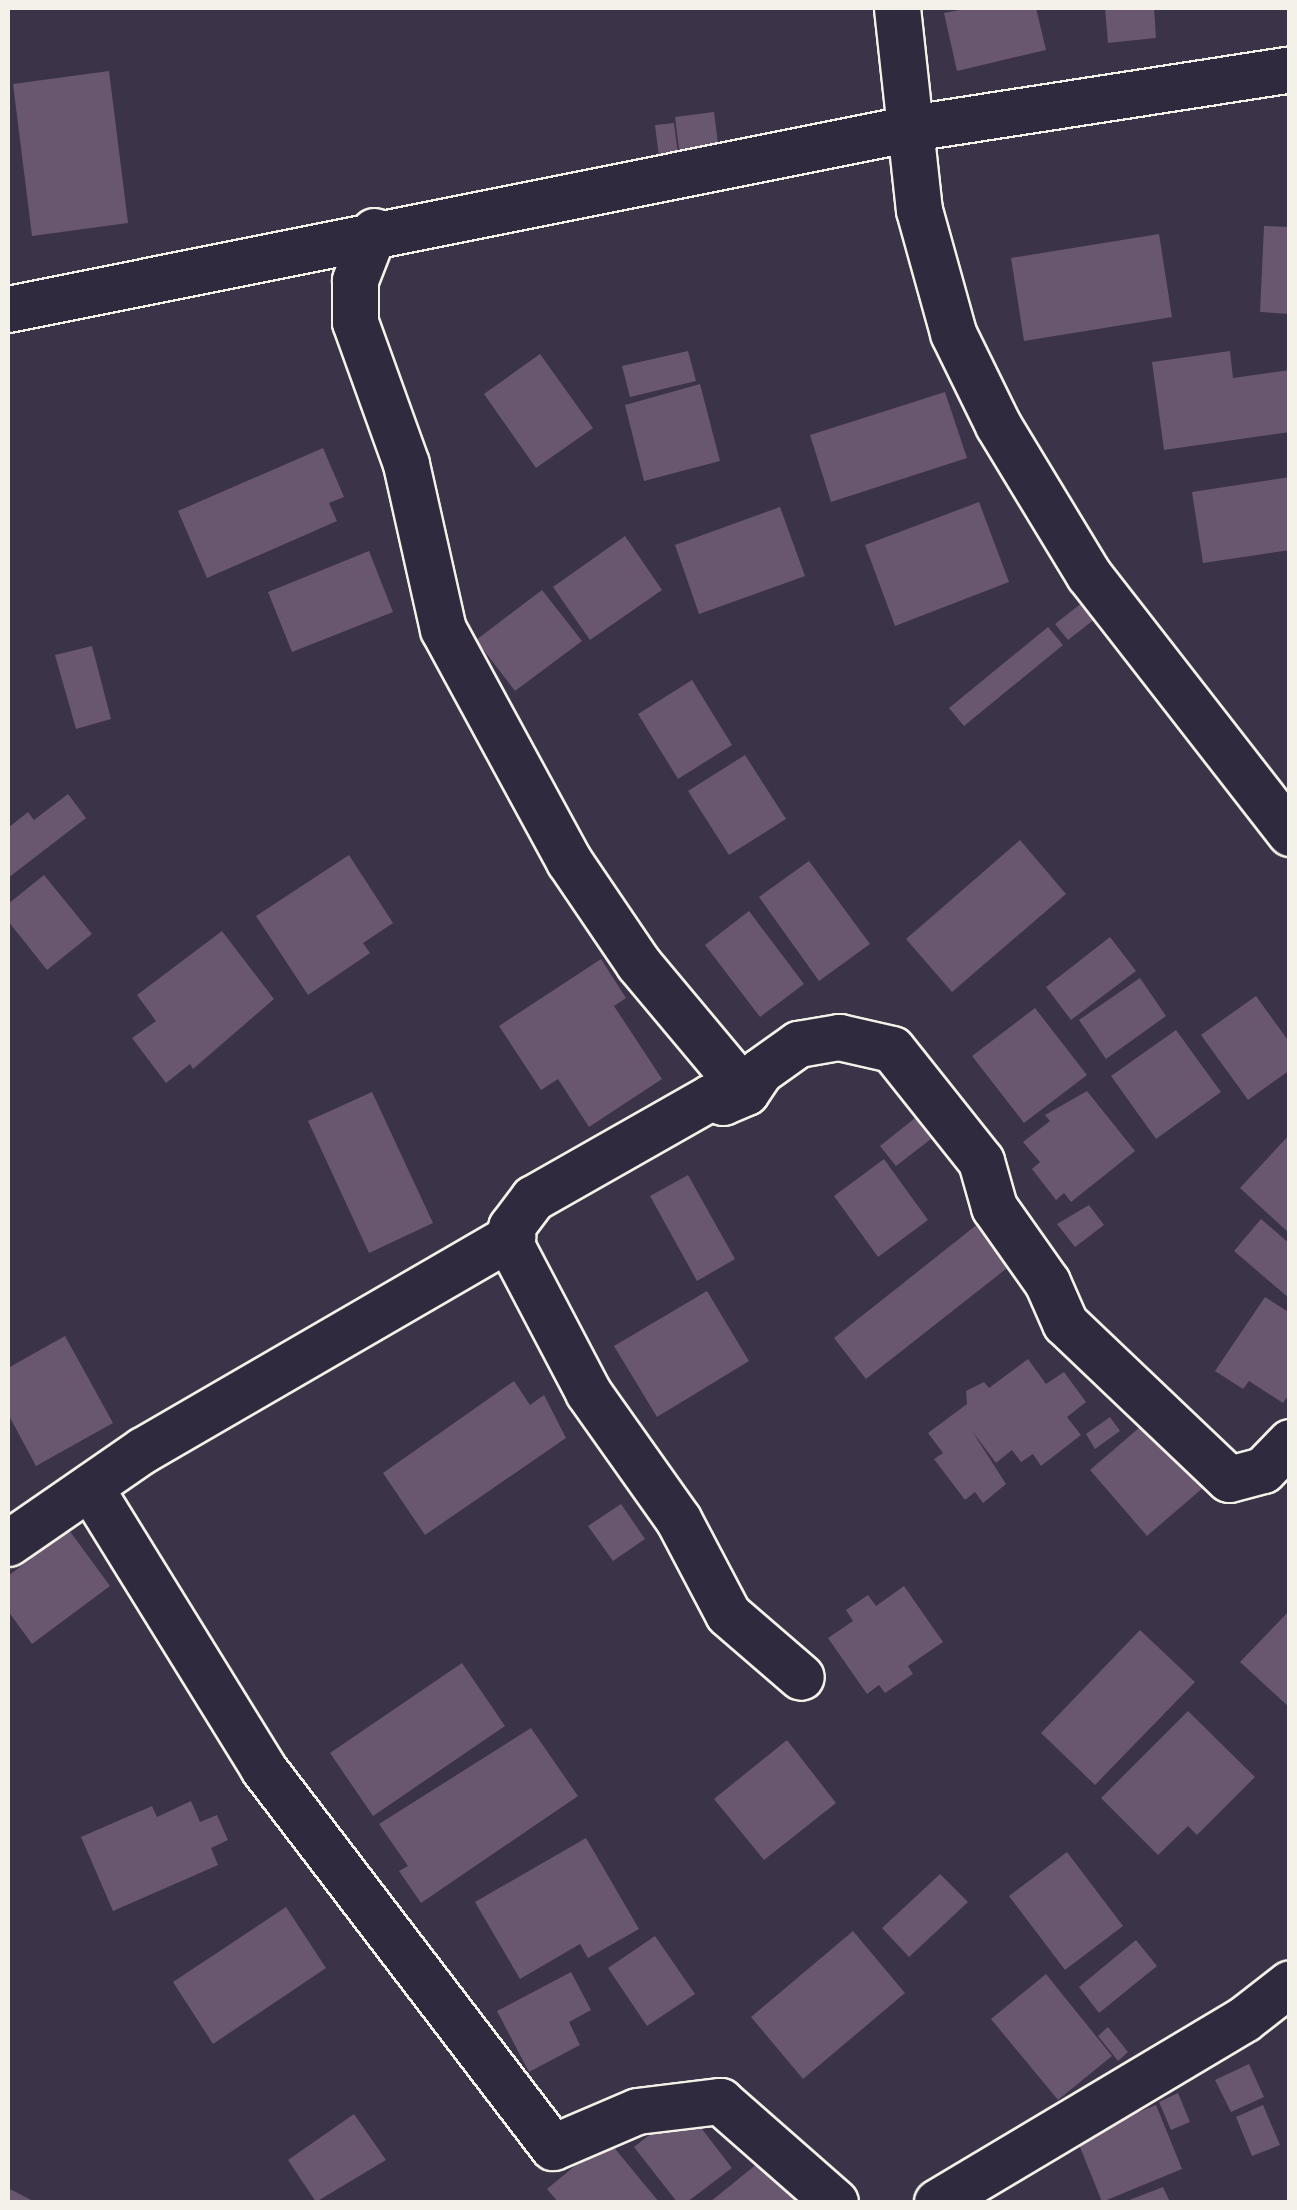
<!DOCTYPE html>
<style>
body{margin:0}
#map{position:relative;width:1297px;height:2210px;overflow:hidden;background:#3b3347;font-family:Sriracha,sans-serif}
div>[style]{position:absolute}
.building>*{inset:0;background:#69566f}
.roads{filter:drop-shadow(2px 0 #f4f1e8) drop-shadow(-2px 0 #f4f1e8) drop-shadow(0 2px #f4f1e8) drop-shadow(0 -2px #f4f1e8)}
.street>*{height:45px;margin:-22.5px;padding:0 22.5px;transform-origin:22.5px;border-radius:22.5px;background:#2f2a3d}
span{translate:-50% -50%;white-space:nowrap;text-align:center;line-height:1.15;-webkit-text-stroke:10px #2f2a3d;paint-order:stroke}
.frame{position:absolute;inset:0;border:10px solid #f4f1e8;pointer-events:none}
</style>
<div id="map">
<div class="building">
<i style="clip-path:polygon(970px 8px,1036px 8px,1046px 50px,957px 71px,944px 13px)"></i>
<i style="clip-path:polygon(1105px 8px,1154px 8px,1156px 38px,1108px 43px)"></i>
<i style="clip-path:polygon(109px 71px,128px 223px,32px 236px,13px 84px)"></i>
<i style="clip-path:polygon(714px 112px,719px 151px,680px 157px,675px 117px)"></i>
<i style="clip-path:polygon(674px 123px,678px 154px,659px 157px,655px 125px)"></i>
<i style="clip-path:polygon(1264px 226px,1290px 227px,1290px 314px,1260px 312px)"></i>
<i style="clip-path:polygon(1159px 234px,1172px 317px,1024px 341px,1011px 258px)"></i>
<i style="clip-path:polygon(688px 351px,696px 381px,630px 397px,622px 366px)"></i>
<i style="clip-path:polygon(1230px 351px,1233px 378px,1290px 370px,1290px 432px,1164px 450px,1152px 362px)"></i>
<i style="clip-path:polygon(540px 354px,593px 428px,536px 468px,484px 394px)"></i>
<i style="clip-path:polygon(700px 384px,720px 461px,644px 481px,625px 405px)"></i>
<i style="clip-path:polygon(945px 392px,967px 458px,831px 502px,810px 435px)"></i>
<i style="clip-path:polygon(323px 448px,344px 497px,329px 503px,337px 521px,207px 578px,178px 511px)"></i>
<i style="clip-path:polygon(1290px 477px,1290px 550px,1203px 563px,1192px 492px)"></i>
<i style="clip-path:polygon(979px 502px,1009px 582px,895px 626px,865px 545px)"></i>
<i style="clip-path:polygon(780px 507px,805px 576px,699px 614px,675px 545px)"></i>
<i style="clip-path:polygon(625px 536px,662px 590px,590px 640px,553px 587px)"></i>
<i style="clip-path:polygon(369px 551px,393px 612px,292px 652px,268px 592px)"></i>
<i style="clip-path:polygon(542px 590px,582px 641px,515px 691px,476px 640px)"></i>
<i style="clip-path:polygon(1087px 599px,1100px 615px,1068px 640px,1055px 624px)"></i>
<i style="clip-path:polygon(1048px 627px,1063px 645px,964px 726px,949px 708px)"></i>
<i style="clip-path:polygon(92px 646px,111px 719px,76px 729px,55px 655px)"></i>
<i style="clip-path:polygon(692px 680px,732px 745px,678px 779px,638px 714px)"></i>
<i style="clip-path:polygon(745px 755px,786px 819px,729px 855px,688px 791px)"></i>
<i style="clip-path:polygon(68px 794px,86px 818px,8px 878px,8px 828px,28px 812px,34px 820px)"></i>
<i style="clip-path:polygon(1020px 840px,1066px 894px,952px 992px,906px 939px)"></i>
<i style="clip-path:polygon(349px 855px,393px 923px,363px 943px,370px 953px,308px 995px,256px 916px)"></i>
<i style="clip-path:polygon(809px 861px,870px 944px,819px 981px,759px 897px)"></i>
<i style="clip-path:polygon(44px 875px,92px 934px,47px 970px,8px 921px,8px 904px)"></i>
<i style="clip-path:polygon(749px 911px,804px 984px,760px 1017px,705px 945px)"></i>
<i style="clip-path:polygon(222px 931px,274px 999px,193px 1069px,190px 1064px,166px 1083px,132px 1038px,156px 1021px,137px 995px)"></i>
<i style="clip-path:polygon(1110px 937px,1136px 971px,1071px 1020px,1046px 987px)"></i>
<i style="clip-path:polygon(601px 959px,626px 998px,614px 1006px,662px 1079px,589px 1127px,558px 1079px,541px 1090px,499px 1026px)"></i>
<i style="clip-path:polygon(1140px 978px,1166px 1016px,1106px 1059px,1079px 1020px)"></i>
<i style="clip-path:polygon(1256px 996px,1290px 1043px,1290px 1070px,1248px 1100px,1201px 1035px)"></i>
<i style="clip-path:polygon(1035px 1008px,1087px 1075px,1024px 1123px,972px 1056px)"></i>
<i style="clip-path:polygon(1176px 1030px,1221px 1092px,1156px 1139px,1111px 1076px)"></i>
<i style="clip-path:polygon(1087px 1091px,1135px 1151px,1071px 1202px,1064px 1193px,1056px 1200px,1032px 1169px,1040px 1162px,1023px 1142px,1050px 1121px,1045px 1115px)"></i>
<i style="clip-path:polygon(372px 1092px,433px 1223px,369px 1253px,308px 1121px)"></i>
<i style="clip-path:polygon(915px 1118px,931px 1139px,896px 1166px,880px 1146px)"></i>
<i style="clip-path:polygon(1290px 1134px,1290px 1234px,1240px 1188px)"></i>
<i style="clip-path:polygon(884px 1159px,928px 1220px,878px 1257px,834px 1196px)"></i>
<i style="clip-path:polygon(688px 1175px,735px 1259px,697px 1281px,650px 1196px)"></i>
<i style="clip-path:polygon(1089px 1205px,1104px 1225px,1075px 1247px,1057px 1224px)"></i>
<i style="clip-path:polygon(1261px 1219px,1290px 1244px,1290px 1299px,1234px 1251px)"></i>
<i style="clip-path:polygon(979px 1223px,1011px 1265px,866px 1379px,834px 1338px)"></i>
<i style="clip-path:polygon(707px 1291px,749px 1361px,657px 1417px,614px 1346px)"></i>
<i style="clip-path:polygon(1265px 1297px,1290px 1313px,1290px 1393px,1283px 1403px,1249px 1381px,1243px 1389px,1215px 1371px)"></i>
<i style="clip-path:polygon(65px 1336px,113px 1423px,36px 1466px,8px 1414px,8px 1368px)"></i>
<i style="clip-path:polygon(1028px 1359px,1046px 1384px,1064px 1372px,1086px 1402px,1067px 1417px,1081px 1435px,1041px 1466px,1033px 1454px,1021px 1462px,1012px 1450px,996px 1463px,972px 1431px,1006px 1484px,983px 1503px,975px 1492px,965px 1500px,934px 1459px,943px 1453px,928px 1433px,967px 1404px,966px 1391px,984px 1382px,989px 1388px)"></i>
<i style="clip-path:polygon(514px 1381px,530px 1405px,544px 1395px,566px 1438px,425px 1535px,383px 1473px)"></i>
<i style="clip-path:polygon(1154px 1415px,1211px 1481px,1147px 1536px,1090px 1470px)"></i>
<i style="clip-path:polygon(1110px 1417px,1120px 1431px,1095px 1449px,1086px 1434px)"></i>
<i style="clip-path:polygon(621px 1504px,645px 1539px,613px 1561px,588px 1526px)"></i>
<i style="clip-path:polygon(69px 1530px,110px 1586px,32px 1644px,8px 1611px,8px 1576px)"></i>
<i style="clip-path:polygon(904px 1586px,943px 1642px,908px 1666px,913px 1674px,885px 1693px,879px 1685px,867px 1694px,828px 1638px,853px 1621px,846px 1610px,868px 1595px,876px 1606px)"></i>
<i style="clip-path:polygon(1290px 1610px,1290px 1708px,1240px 1662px)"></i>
<i style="clip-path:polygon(1140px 1630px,1195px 1682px,1095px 1785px,1041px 1733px)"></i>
<i style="clip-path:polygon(462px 1663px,505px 1726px,373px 1816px,330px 1753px)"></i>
<i style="clip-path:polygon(1188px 1711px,1255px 1777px,1197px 1835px,1188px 1826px,1158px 1855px,1101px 1798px)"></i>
<i style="clip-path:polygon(531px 1728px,578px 1796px,421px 1903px,399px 1871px,408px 1866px,379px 1824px)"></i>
<i style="clip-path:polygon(787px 1740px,836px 1803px,764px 1860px,714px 1799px)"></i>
<i style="clip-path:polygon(191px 1801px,200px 1822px,217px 1815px,228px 1840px,211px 1848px,218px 1865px,113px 1911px,81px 1837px,152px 1806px,157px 1817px)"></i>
<i style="clip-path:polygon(586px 1838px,639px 1929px,588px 1958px,580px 1944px,520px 1979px,475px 1902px)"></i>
<i style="clip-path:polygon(1067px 1852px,1123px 1926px,1065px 1970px,1009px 1896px)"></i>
<i style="clip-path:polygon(940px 1874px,968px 1902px,909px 1957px,882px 1928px)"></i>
<i style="clip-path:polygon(286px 1907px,326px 1968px,213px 2044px,173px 1982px)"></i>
<i style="clip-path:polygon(853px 1931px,905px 1993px,803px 2079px,751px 2017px)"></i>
<i style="clip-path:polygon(655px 1936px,695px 1994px,647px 2026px,608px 1968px)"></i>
<i style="clip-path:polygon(1136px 1940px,1157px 1966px,1099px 2013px,1079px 1987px)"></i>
<i style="clip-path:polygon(571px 1972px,591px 2010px,569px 2022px,580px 2045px,529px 2072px,497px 2011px)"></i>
<i style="clip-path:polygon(1046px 1974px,1112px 2056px,1058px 2100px,991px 2019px)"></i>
<i style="clip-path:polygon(1108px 2027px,1128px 2052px,1118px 2061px,1098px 2036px)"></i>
<i style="clip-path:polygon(1249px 2064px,1264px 2097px,1231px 2112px,1215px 2080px)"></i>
<i style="clip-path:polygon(1178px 2093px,1190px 2122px,1171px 2130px,1159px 2102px)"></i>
<i style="clip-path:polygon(1156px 2105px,1182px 2169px,1102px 2202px,1076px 2137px)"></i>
<i style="clip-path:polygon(1263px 2105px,1280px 2145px,1252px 2156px,1236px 2117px)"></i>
<i style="clip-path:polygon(685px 2107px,732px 2168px,687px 2202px,677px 2202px,634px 2147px)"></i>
<i style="clip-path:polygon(354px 2114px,386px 2160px,316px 2202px,288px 2160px)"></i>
<i style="clip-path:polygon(607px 2139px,659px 2202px,558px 2202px,547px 2189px)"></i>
<i style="clip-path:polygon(768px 2155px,807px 2202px,710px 2202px)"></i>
<i style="clip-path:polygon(1163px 2187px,1170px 2202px,1124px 2202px)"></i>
<i style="clip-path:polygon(8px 2188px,35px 2202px,8px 2202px)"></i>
</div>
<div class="roads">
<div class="street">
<i style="left:897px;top:8px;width:203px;rotate:83.8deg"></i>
<i style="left:919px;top:210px;width:128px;rotate:74.5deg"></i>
<i style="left:953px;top:333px;width:102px;rotate:63.9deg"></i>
<i style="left:998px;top:425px;width:175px;rotate:58.8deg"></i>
<i style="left:1089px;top:575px;width:327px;rotate:52.1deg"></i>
<i style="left:374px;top:231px;width:53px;rotate:111.2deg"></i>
<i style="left:355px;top:280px;width:42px;rotate:90deg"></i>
<i style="left:355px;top:322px;width:151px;rotate:70.2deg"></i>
<i style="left:406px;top:464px;width:169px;rotate:77.4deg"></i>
<i style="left:443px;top:629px;width:264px;rotate:61.5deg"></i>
<i style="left:569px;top:861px;width:123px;rotate:55.9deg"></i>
<i style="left:638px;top:963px;width:168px;rotate:50.1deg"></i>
<i style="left:746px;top:1092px;width:25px;rotate:-56deg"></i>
<i style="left:760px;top:1071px;width:47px;rotate:-35.4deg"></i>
<i style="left:798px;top:1044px;width:42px;rotate:-9.7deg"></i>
<i style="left:839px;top:1037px;width:54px;rotate:12.8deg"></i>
<i style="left:892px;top:1049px;width:143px;rotate:51.5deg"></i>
<i style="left:981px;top:1161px;width:48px;rotate:74.2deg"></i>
<i style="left:994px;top:1207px;width:92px;rotate:54.8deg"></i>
<i style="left:1047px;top:1282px;width:45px;rotate:66.3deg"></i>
<i style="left:1065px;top:1323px;width:226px;rotate:43.6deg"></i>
<i style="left:1229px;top:1479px;width:35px;rotate:-15deg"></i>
<i style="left:1263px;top:1470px;width:39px;rotate:-46deg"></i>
<i style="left:8px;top:309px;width:921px;rotate:-11.33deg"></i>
<i style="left:911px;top:128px;width:384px;rotate:-8.8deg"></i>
<i style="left:746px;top:1092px;width:25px;rotate:157deg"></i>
<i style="left:723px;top:1102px;width:13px;rotate:-157deg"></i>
<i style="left:711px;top:1097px;width:205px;rotate:150.4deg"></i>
<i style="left:533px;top:1198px;width:36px;rotate:127deg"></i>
<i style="left:511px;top:1227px;width:20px;rotate:87deg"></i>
<i style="left:512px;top:1247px;width:164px;rotate:62.3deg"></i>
<i style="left:588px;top:1392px;width:156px;rotate:54.7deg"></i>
<i style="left:678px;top:1519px;width:107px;rotate:62.2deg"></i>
<i style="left:728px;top:1614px;width:96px;rotate:40.8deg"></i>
<i style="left:91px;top:1489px;width:328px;rotate:58.3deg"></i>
<i style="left:263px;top:1768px;width:477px;rotate:52.6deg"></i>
<i style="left:553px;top:2147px;width:91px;rotate:-23.2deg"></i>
<i style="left:637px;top:2111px;width:84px;rotate:-6.9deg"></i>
<i style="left:720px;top:2101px;width:153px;rotate:41.3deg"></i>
<i style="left:8px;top:1543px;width:164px;rotate:-34.6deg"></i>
<i style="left:143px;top:1450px;width:427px;rotate:-30.1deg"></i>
<i style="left:937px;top:2202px;width:357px;rotate:-30.8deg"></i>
<i style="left:1244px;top:2019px;width:58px;rotate:-38deg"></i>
</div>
</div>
<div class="frame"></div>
</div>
